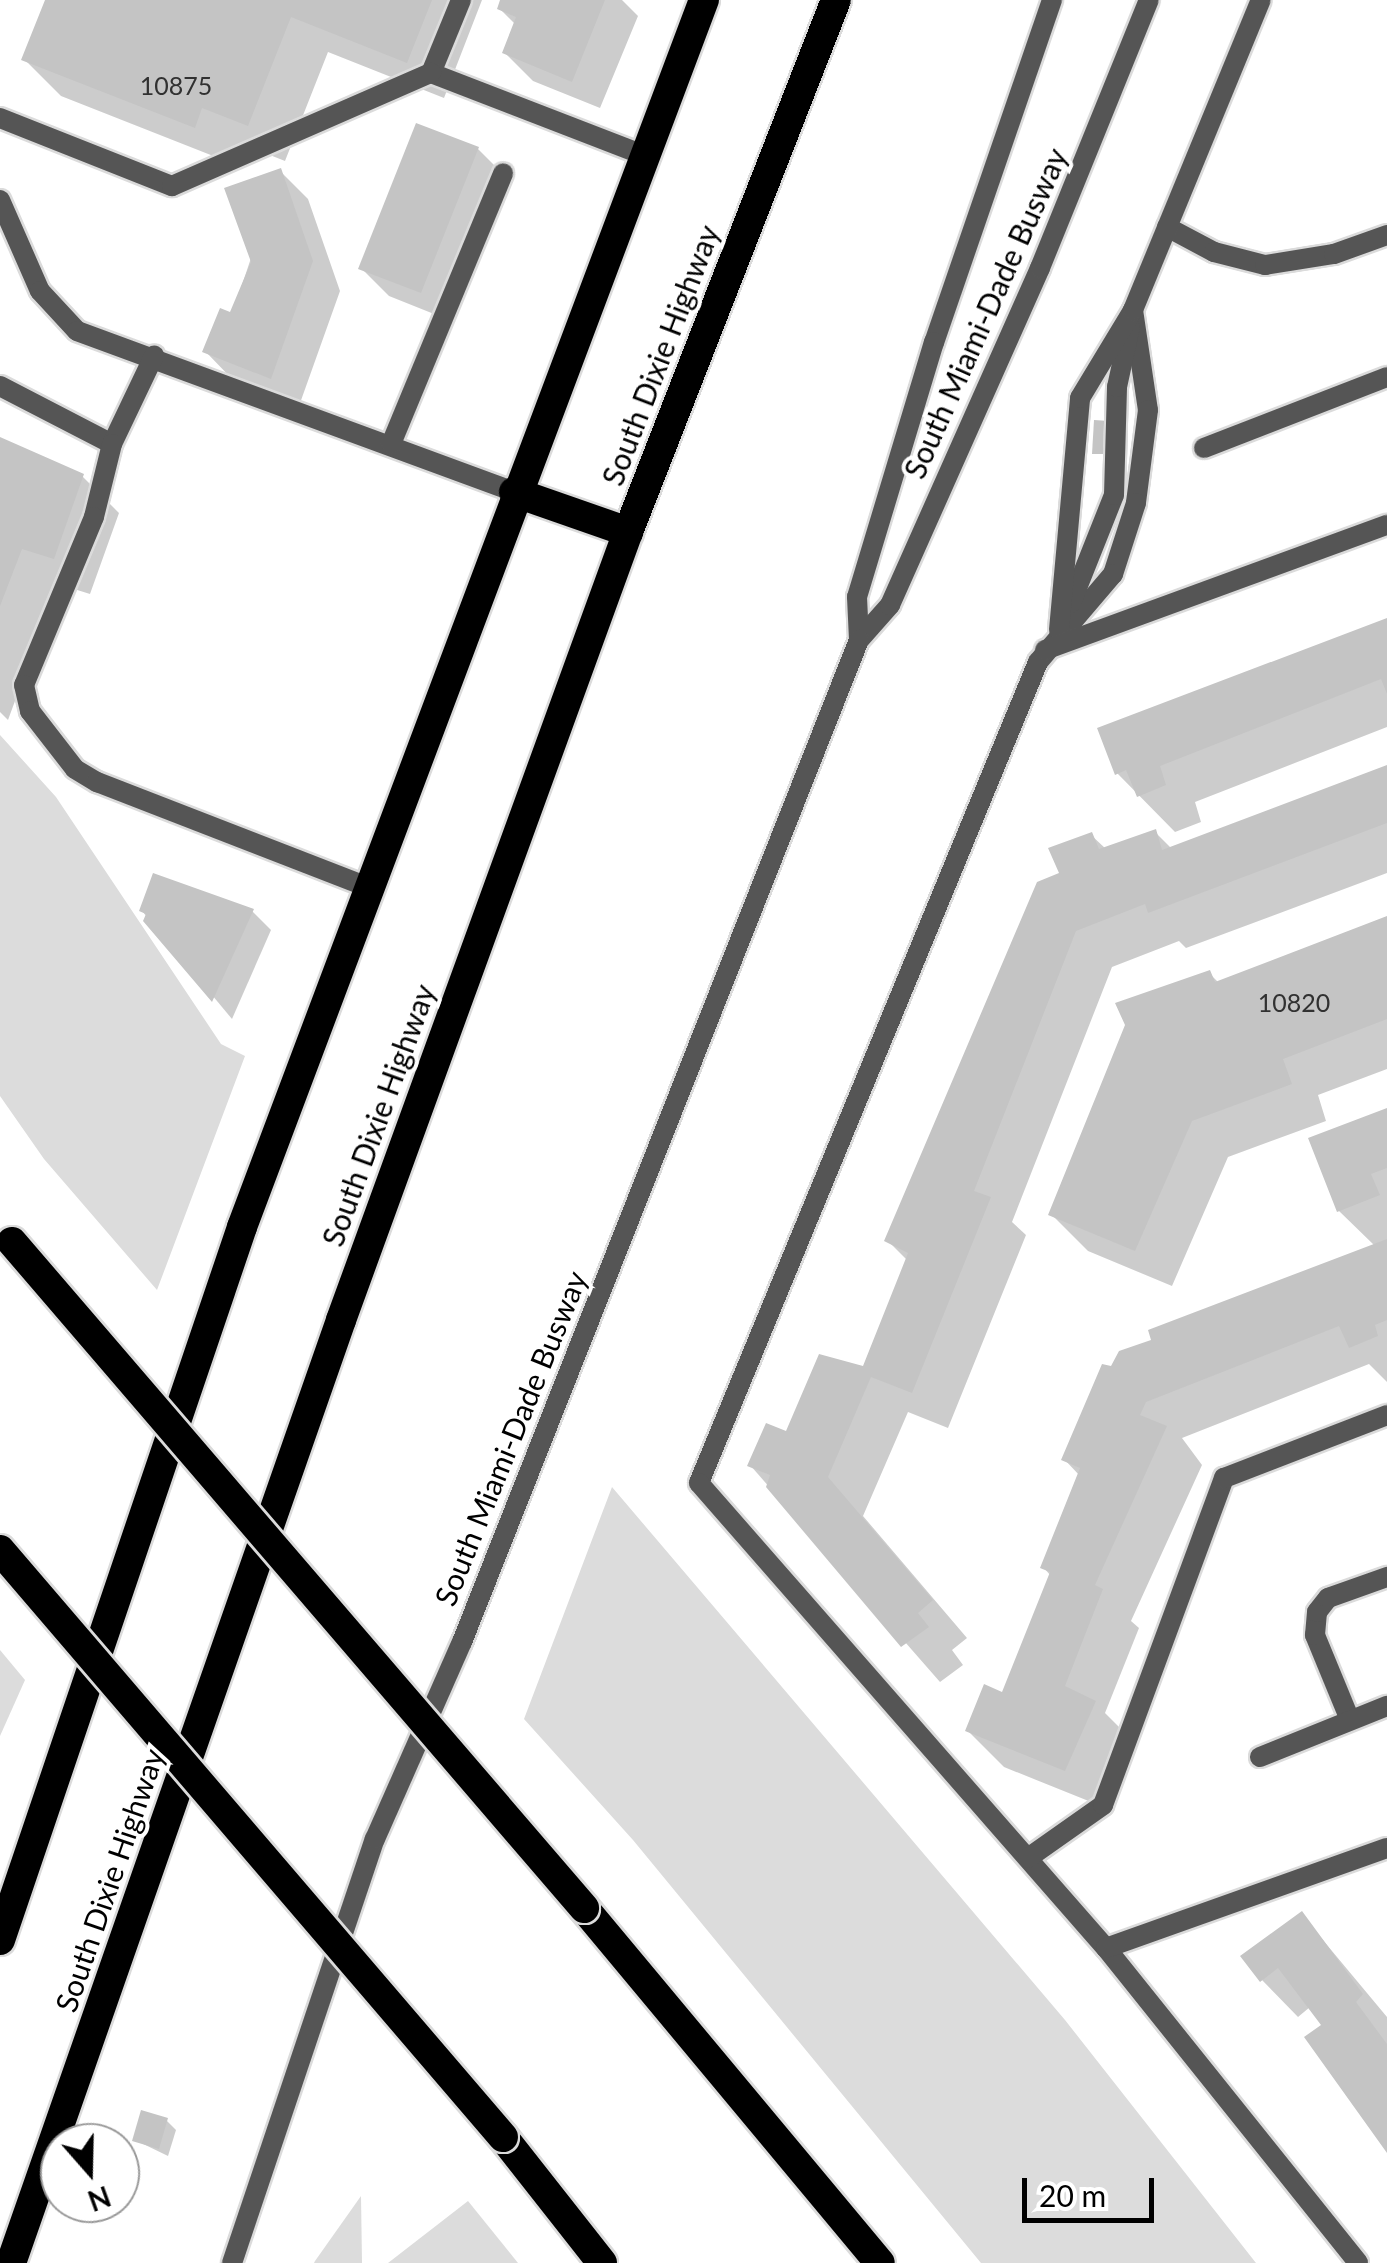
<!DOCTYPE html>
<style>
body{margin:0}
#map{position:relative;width:1387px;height:2263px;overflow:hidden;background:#fff;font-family:Lato,sans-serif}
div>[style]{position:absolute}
.green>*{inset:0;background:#dcdcdc}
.shadow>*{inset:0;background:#0003}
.building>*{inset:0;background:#c4c4c4}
.roads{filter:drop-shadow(2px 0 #dbdbdb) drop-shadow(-2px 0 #dbdbdb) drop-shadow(0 2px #dbdbdb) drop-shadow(0 -2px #dbdbdb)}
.lane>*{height:20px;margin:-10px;padding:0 10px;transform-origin:10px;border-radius:10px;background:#555}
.street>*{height:20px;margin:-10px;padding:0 10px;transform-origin:10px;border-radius:10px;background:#555}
.highway>*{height:30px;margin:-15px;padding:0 15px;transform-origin:15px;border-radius:15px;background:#000}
.bridges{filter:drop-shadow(2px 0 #dbdbdb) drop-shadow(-2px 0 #dbdbdb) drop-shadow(0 2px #dbdbdb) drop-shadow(0 -2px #dbdbdb)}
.highway-bridge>*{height:30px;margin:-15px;padding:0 15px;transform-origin:15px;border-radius:15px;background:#000}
span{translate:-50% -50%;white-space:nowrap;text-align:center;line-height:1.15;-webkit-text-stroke:8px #fff;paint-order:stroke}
.number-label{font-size:25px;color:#313131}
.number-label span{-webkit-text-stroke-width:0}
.street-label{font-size:30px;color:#000}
.north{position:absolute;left:40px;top:2123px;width:100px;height:100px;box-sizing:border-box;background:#fff;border:2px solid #999;border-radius:50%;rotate:160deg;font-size:28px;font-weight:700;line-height:40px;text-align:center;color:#000}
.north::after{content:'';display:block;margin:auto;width:35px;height:45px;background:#000;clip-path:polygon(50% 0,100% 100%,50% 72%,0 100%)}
.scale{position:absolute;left:1022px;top:2178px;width:132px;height:45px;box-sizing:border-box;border:5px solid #000;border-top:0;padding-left:12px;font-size:30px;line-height:35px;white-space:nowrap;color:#000;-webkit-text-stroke:8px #fff;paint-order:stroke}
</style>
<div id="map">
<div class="green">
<i style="clip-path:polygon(0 735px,56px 797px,221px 1044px,245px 1056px,157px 1290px,44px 1159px,0 1096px)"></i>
<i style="clip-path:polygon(612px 1487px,1065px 2020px,1256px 2263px,981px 2263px,633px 1840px,524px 1719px)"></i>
<i style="clip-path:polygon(0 1650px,25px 1680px,0 1736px)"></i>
<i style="clip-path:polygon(361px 2196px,362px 2263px,314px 2263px,315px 2261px)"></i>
<i style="clip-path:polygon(468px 2201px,518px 2263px,388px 2263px)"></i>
</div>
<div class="shadow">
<i style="clip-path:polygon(48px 0,482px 0,444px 98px,328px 52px,285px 161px,239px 143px,231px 163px,61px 96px,24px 59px)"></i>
<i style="clip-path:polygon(503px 0,622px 0,638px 16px,600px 108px,533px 81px,505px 53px,516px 25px,499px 8px)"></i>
<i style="clip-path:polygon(478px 149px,506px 177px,449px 320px,389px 296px,361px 268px)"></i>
<i style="clip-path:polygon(280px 171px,308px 199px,340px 291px,299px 406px,233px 380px,205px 351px,232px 315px)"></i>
<i style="clip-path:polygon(0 440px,82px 476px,119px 513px,90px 594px,58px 584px,8px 720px,0 712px)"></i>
<i style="clip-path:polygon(1387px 620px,1387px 727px,1195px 802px,1201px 822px,1175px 832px,1117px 773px)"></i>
<i style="clip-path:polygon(1387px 767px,1387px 873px,1186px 948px,1179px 941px,1112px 967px,1012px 1222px,1026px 1235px,948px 1428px,908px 1412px,863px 1516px,967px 1638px,952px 1650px,963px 1665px,940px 1682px,750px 1465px,865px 1369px,908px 1261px,887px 1240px,1062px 874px,1091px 835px,1106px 849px,1155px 832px,1172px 849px)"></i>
<i style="clip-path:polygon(142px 911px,252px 911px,271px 930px,232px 1019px)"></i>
<i style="clip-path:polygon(1387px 919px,1387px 1069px,1318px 1095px,1326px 1121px,1228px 1157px,1172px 1286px,1088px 1251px,1051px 1214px,1209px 973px,1219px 983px)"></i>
<i style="clip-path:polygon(1387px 1111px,1387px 1382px,1369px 1364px,1182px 1438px,1202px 1465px,1131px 1621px,1139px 1628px,1105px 1713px,1131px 1739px,1101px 1806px,1004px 1767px,968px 1731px,1003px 1696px,1051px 1576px,1043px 1567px,1080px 1476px,1064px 1459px,1112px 1369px,1375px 1246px,1339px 1211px)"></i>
<i style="clip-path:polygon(1302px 1915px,1387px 2017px,1387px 2149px,1324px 2026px,1310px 2007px,1298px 2017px,1262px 1980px)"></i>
<i style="clip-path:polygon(167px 2121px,176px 2130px,168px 2156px,135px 2140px)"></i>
</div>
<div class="building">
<i style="clip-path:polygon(45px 0,432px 0,407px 63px,291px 17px,248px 126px,202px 108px,195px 128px,21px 60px)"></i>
<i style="clip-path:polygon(500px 0,605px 0,572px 82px,502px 53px,516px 17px,497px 9px)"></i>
<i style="clip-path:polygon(416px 123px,479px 147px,421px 293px,358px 269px)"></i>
<i style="clip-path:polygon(281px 168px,313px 261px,271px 379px,202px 352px,220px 308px,230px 312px,251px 262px,224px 188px)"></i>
<i style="clip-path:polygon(1094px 420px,1109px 421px,1107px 454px,1092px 454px)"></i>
<i style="clip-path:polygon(0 437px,84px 474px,54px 559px,22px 549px,0 606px)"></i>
<i style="clip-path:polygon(1387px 618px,1387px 694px,1381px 679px,1160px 766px,1166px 785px,1137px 797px,1126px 770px,1115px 775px,1097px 728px)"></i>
<i style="clip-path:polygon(1387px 765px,1387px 823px,1148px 913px,1145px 904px,1076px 931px,974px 1191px,991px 1197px,912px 1393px,871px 1377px,828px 1477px,933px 1600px,918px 1613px,929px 1627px,901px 1647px,766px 1487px,770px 1475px,747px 1466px,766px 1423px,786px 1431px,819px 1354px,863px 1366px,908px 1253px,884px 1241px,1037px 882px,1059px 873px,1048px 848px,1092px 832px,1099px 849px,1156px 829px,1162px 850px)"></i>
<i style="clip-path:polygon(153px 873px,254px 909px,212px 1002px,143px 921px,146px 914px,139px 911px)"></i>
<i style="clip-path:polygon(1387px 916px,1387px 1019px,1283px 1059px,1292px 1084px,1192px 1121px,1135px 1251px,1048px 1215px,1125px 1025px,1115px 1003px,1210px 970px,1215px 982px)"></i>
<i style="clip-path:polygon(1387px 1108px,1387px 1168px,1371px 1174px,1380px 1195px,1337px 1212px,1308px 1138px)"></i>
<i style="clip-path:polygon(1387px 1239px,1387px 1320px,1375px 1325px,1378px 1336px,1349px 1348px,1339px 1326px,1146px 1402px,1140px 1415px,1167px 1426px,1095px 1585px,1103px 1589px,1065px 1686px,1096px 1701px,1065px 1771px,965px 1731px,984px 1684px,1002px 1692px,1050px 1572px,1040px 1568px,1080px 1468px,1061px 1460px,1102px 1364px,1111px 1366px,1119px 1351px,1151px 1340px,1148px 1330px)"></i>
<i style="clip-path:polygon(1302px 1911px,1363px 1994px,1356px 2002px,1387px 2044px,1387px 2153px,1304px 2037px,1321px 2025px,1278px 1968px,1260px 1982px,1240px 1956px)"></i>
<i style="clip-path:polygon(141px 2110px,168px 2118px,159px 2149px,132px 2141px)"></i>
</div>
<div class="roads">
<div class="lane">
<i style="left:461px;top:0;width:79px;rotate:112.3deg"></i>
<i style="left:431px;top:73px;width:227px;rotate:21.1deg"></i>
<i style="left:1052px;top:0;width:362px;rotate:109deg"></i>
<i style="left:934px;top:342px;width:266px;rotate:106.8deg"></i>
<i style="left:857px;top:597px;width:43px;rotate:87.3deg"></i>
<i style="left:859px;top:640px;width:47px;rotate:-48.5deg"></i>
<i style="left:890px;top:605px;width:369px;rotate:-66deg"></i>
<i style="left:1040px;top:268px;width:289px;rotate:-67.9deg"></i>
<i style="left:0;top:118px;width:185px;rotate:21.6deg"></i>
<i style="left:172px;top:186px;width:283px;rotate:-23.6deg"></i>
<i style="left:0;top:200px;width:99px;rotate:66.3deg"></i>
<i style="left:40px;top:291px;width:54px;rotate:47.2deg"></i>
<i style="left:77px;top:331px;width:466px;rotate:20.2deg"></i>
<i style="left:1167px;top:227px;width:53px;rotate:28deg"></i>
<i style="left:1214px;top:252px;width:53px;rotate:14.3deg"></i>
<i style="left:1265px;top:265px;width:70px;rotate:-9.1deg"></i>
<i style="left:1334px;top:254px;width:56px;rotate:-19.7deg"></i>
<i style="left:1133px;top:310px;width:101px;rotate:81.5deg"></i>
<i style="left:1148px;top:410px;width:94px;rotate:97.4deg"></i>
<i style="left:1136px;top:503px;width:75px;rotate:107.9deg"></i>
<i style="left:1113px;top:574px;width:116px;rotate:130.4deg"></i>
<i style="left:1038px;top:662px;width:888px;rotate:112.44deg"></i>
<i style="left:699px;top:1483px;width:618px;rotate:48.81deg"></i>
<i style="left:1106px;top:1948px;width:403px;rotate:51.3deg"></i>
<i style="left:0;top:386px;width:126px;rotate:27.4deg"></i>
<i style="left:112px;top:444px;width:98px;rotate:-64.5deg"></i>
<i style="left:112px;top:444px;width:75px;rotate:103.9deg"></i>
<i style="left:94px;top:517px;width:182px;rotate:112.6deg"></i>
<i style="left:24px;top:685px;width:27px;rotate:77deg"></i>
<i style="left:30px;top:711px;width:73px;rotate:52.2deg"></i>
<i style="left:75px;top:769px;width:26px;rotate:31deg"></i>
<i style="left:97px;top:782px;width:291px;rotate:21.2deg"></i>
<i style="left:391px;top:444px;width:293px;rotate:-67.5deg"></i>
<i style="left:1204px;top:448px;width:196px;rotate:-21.2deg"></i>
<i style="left:1071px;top:603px;width:116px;rotate:-68.3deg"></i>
<i style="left:1114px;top:495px;width:108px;rotate:-88.4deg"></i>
<i style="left:1117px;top:387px;width:61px;rotate:-77.8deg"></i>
<i style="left:1059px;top:630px;width:233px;rotate:-84.8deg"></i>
<i style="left:1080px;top:398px;width:103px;rotate:-58.9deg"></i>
<i style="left:1045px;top:650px;width:364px;rotate:-20.1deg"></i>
<i style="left:1350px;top:1720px;width:92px;rotate:-112.4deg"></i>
<i style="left:1315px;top:1635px;width:23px;rotate:-85deg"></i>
<i style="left:1317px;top:1612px;width:18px;rotate:-52deg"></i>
<i style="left:1328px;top:1598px;width:63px;rotate:-19.6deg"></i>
<i style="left:1260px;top:1757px;width:137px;rotate:-21.9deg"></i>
<i style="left:1028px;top:1858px;width:92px;rotate:-35.2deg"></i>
<i style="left:1103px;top:1805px;width:349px;rotate:-69.7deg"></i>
<i style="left:1224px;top:1478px;width:175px;rotate:-21.1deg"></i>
<i style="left:1106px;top:1948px;width:298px;rotate:-19.6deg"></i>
<i style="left:232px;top:2263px;width:447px;rotate:-71.4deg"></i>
<i style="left:375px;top:1839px;width:215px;rotate:-66.2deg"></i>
<i style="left:462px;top:1642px;width:1078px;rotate:-68.39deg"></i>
</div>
<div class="street">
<i style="left:1133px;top:310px;width:335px;rotate:-67.6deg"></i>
</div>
<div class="highway">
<i style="left:514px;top:492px;width:121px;rotate:19.3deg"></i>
<i style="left:584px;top:1908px;width:462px;rotate:50.2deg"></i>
<i style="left:0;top:1940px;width:753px;rotate:-71.25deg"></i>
<i style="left:242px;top:1227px;width:1311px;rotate:-69.37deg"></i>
<i style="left:503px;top:2137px;width:160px;rotate:51.8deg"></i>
<i style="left:11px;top:2263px;width:999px;rotate:-70.71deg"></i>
<i style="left:341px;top:1320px;width:839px;rotate:-69.99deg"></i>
<i style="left:628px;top:532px;width:571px;rotate:-68.65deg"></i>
</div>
</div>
<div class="bridges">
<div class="highway-bridge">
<i style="left:12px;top:1242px;width:878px;rotate:49.34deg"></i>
<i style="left:0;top:1550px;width:773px;rotate:49.41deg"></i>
</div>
</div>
<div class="number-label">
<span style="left:176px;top:85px">10875</span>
<span style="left:1294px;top:1002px">10820</span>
</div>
<div class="street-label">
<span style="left:985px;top:313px;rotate:-66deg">South Miami-Dade Busway</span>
<span style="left:660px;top:355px;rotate:-69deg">South Dixie Highway</span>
<span style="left:378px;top:1115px;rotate:-70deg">South Dixie Highway</span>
<span style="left:510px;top:1438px;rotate:-68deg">South Miami-Dade Busway</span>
<span style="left:109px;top:1880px;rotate:-71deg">South Dixie Highway</span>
</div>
<div class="north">N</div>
<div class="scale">20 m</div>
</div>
